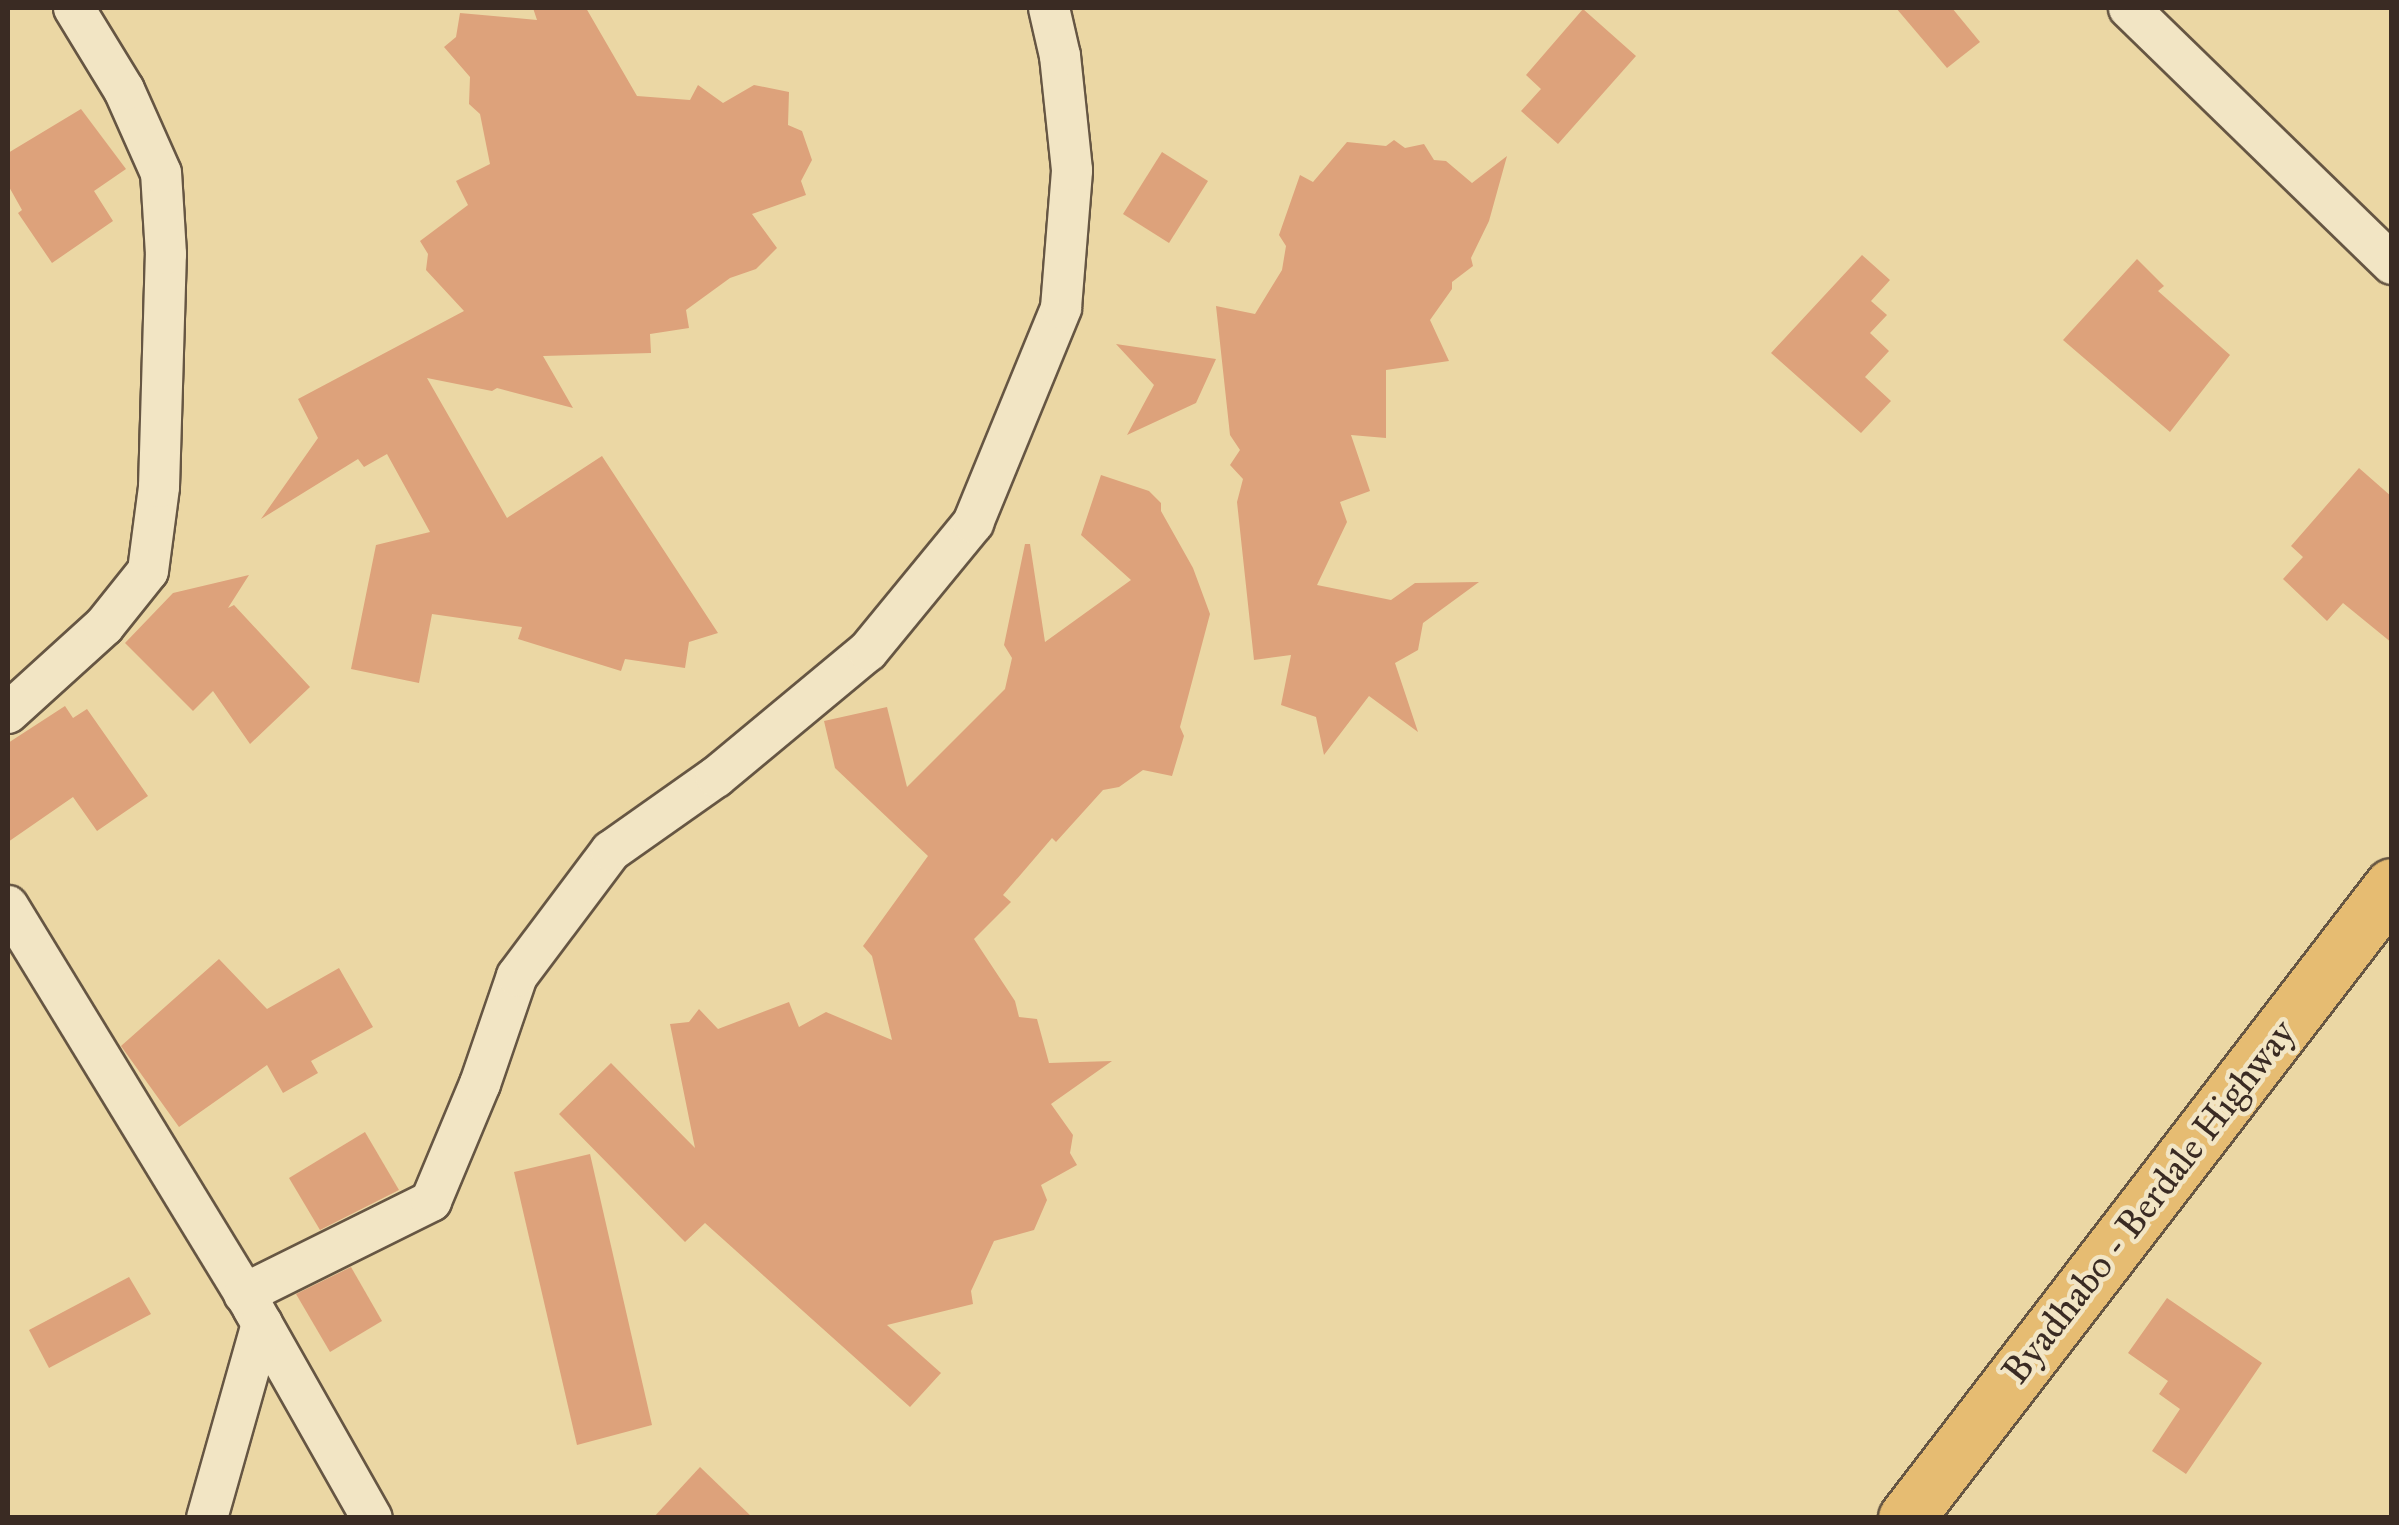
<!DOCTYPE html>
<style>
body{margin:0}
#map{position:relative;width:2399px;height:1525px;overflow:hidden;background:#ebd7a4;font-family:"IM FELL Great Primer",serif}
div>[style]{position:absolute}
.building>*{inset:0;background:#dda27b}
.roads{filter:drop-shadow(2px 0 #665643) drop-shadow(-2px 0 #665643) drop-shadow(0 2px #665643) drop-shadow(0 -2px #665643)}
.street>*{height:40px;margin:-20px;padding:0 20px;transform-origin:20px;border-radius:20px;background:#f2e5c4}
.primary>*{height:55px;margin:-27.5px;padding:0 27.5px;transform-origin:27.5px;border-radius:27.5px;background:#e6bc72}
span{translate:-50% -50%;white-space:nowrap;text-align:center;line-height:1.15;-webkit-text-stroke:9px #f2e5c4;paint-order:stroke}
.street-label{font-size:38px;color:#3a2b23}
.frame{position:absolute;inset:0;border:10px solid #3a2b23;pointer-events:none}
</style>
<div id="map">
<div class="building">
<i style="clip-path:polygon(533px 8px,586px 8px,637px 96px,690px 100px,698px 85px,723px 103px,754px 85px,789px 92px,788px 125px,802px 131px,812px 160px,801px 181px,806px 195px,752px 214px,777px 248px,756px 269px,730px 278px,686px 310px,689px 328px,650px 334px,651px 353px,543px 356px,573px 408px,497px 388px,492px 391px,427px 378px,507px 518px,602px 456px,718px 633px,689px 642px,685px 668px,625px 659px,621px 671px,518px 639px,522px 627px,432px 614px,419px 683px,351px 669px,376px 545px,430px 532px,387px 454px,364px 467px,358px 459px,261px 519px,318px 438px,298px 399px,464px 311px,426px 270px,428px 254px,420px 241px,468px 205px,456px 181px,490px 164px,480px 114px,469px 104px,470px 77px,444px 47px,456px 37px,460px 13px,537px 20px)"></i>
<i style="clip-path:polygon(1896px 8px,1952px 8px,1980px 42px,1947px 68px)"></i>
<i style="clip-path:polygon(1583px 9px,1636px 56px,1558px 144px,1521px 111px,1541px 89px,1526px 75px)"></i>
<i style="clip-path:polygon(81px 109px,126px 169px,94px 191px,113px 221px,52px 263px,18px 213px,22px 210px,8px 185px,8px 153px)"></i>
<i style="clip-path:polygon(1394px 140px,1405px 148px,1424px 144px,1434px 160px,1446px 161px,1472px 183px,1507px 156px,1489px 221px,1471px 258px,1473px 266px,1452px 282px,1452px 289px,1430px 320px,1449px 361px,1386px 370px,1386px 438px,1351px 435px,1370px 491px,1340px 502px,1347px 522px,1317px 585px,1391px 600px,1415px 583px,1479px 582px,1423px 623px,1418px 650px,1395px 663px,1418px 732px,1369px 696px,1324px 755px,1316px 717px,1281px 705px,1291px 655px,1254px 660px,1237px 502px,1243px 479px,1230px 465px,1240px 450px,1230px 435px,1216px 306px,1255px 314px,1282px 270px,1286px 246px,1279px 235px,1300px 175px,1313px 182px,1347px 142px,1386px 146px)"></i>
<i style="clip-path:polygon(1162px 152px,1208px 181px,1169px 243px,1123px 214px)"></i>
<i style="clip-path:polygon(1862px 255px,1890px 280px,1871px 301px,1887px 315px,1870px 333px,1889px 351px,1865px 377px,1891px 401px,1861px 433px,1771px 353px)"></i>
<i style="clip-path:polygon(2137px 259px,2164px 286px,2158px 291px,2230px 355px,2170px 432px,2063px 340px)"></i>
<i style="clip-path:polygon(1116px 344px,1216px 359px,1196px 403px,1127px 435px,1154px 385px)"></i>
<i style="clip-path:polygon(2359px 468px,2392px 497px,2392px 643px,2343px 603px,2327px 621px,2283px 579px,2303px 557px,2291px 546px)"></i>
<i style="clip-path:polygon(1101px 475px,1149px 491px,1161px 503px,1161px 511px,1193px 568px,1210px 614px,1180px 727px,1184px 736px,1172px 776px,1143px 770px,1119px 787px,1103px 790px,1056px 842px,1052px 838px,1003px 895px,1011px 902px,974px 939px,1015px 1001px,1019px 1017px,1037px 1019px,1049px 1063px,1112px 1061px,1051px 1104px,1073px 1135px,1070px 1153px,1077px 1165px,1041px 1185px,1047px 1200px,1034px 1230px,994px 1241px,971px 1291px,973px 1304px,887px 1325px,941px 1373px,910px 1407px,705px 1223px,685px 1242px,559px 1114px,611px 1063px,695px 1148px,670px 1024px,689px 1022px,699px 1009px,718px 1029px,789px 1002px,799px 1027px,826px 1012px,892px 1040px,872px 956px,863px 946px,928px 856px,835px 768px,824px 721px,887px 707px,907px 787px,1005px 689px,1012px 658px,1004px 645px,1025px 544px,1030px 544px,1045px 642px,1131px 580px,1081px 535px)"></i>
<i style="clip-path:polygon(249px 575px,228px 608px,234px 605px,310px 687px,250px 744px,213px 691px,193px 711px,125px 643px,173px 593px)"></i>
<i style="clip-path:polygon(65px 706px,73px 718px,87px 709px,148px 796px,97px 831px,73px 797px,8px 842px,8px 743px)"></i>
<i style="clip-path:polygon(219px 959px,267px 1009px,339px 968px,373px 1027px,311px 1061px,318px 1073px,283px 1093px,267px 1065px,179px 1127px,121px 1046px)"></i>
<i style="clip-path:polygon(365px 1132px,399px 1190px,320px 1230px,289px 1178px)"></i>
<i style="clip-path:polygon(590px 1154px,652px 1425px,577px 1445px,514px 1172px)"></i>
<i style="clip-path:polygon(351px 1267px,382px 1321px,330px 1352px,296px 1294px)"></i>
<i style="clip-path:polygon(129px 1277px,151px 1314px,49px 1368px,29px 1330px)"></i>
<i style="clip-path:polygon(2167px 1298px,2262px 1363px,2186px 1474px,2152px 1451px,2180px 1409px,2159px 1394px,2168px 1381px,2128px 1353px)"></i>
<i style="clip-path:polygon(700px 1467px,753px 1518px,653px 1518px)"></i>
</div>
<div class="roads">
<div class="street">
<i style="left:2129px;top:8px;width:367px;rotate:44.2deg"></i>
<i style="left:8px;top:713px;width:130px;rotate:-42.2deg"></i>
<i style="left:104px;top:626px;width:70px;rotate:-51.3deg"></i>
<i style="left:148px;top:571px;width:85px;rotate:-82.5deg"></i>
<i style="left:159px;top:487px;width:233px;rotate:-88.3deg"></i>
<i style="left:166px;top:254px;width:81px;rotate:-93.5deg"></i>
<i style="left:161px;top:173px;width:91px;rotate:-114deg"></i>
<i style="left:124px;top:90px;width:96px;rotate:-121.4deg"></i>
<i style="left:8px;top:906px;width:471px;rotate:58.6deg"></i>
<i style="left:253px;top:1308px;width:241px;rotate:60.5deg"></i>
<i style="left:244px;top:1294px;width:209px;rotate:-26.4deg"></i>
<i style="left:431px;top:1201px;width:127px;rotate:-67.3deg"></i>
<i style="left:480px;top:1084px;width:114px;rotate:-71.1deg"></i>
<i style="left:517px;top:976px;width:156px;rotate:-53.1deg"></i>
<i style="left:611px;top:851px;width:128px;rotate:-35.2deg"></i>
<i style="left:716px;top:777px;width:197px;rotate:-39.7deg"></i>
<i style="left:868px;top:651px;width:166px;rotate:-50.6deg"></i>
<i style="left:973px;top:523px;width:232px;rotate:-67.7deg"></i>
<i style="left:1061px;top:308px;width:138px;rotate:-85.4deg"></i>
<i style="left:1072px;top:170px;width:115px;rotate:-96deg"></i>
<i style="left:1060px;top:56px;width:49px;rotate:-102.9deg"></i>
<i style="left:207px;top:1518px;width:202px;rotate:-74.2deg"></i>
</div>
<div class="primary">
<i style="left:1906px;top:1518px;width:797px;rotate:-52.44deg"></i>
</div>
</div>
<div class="street-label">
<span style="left:2149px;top:1202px;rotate:-52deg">Byadhabo - Berdale Highway</span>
</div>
<div class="frame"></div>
</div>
